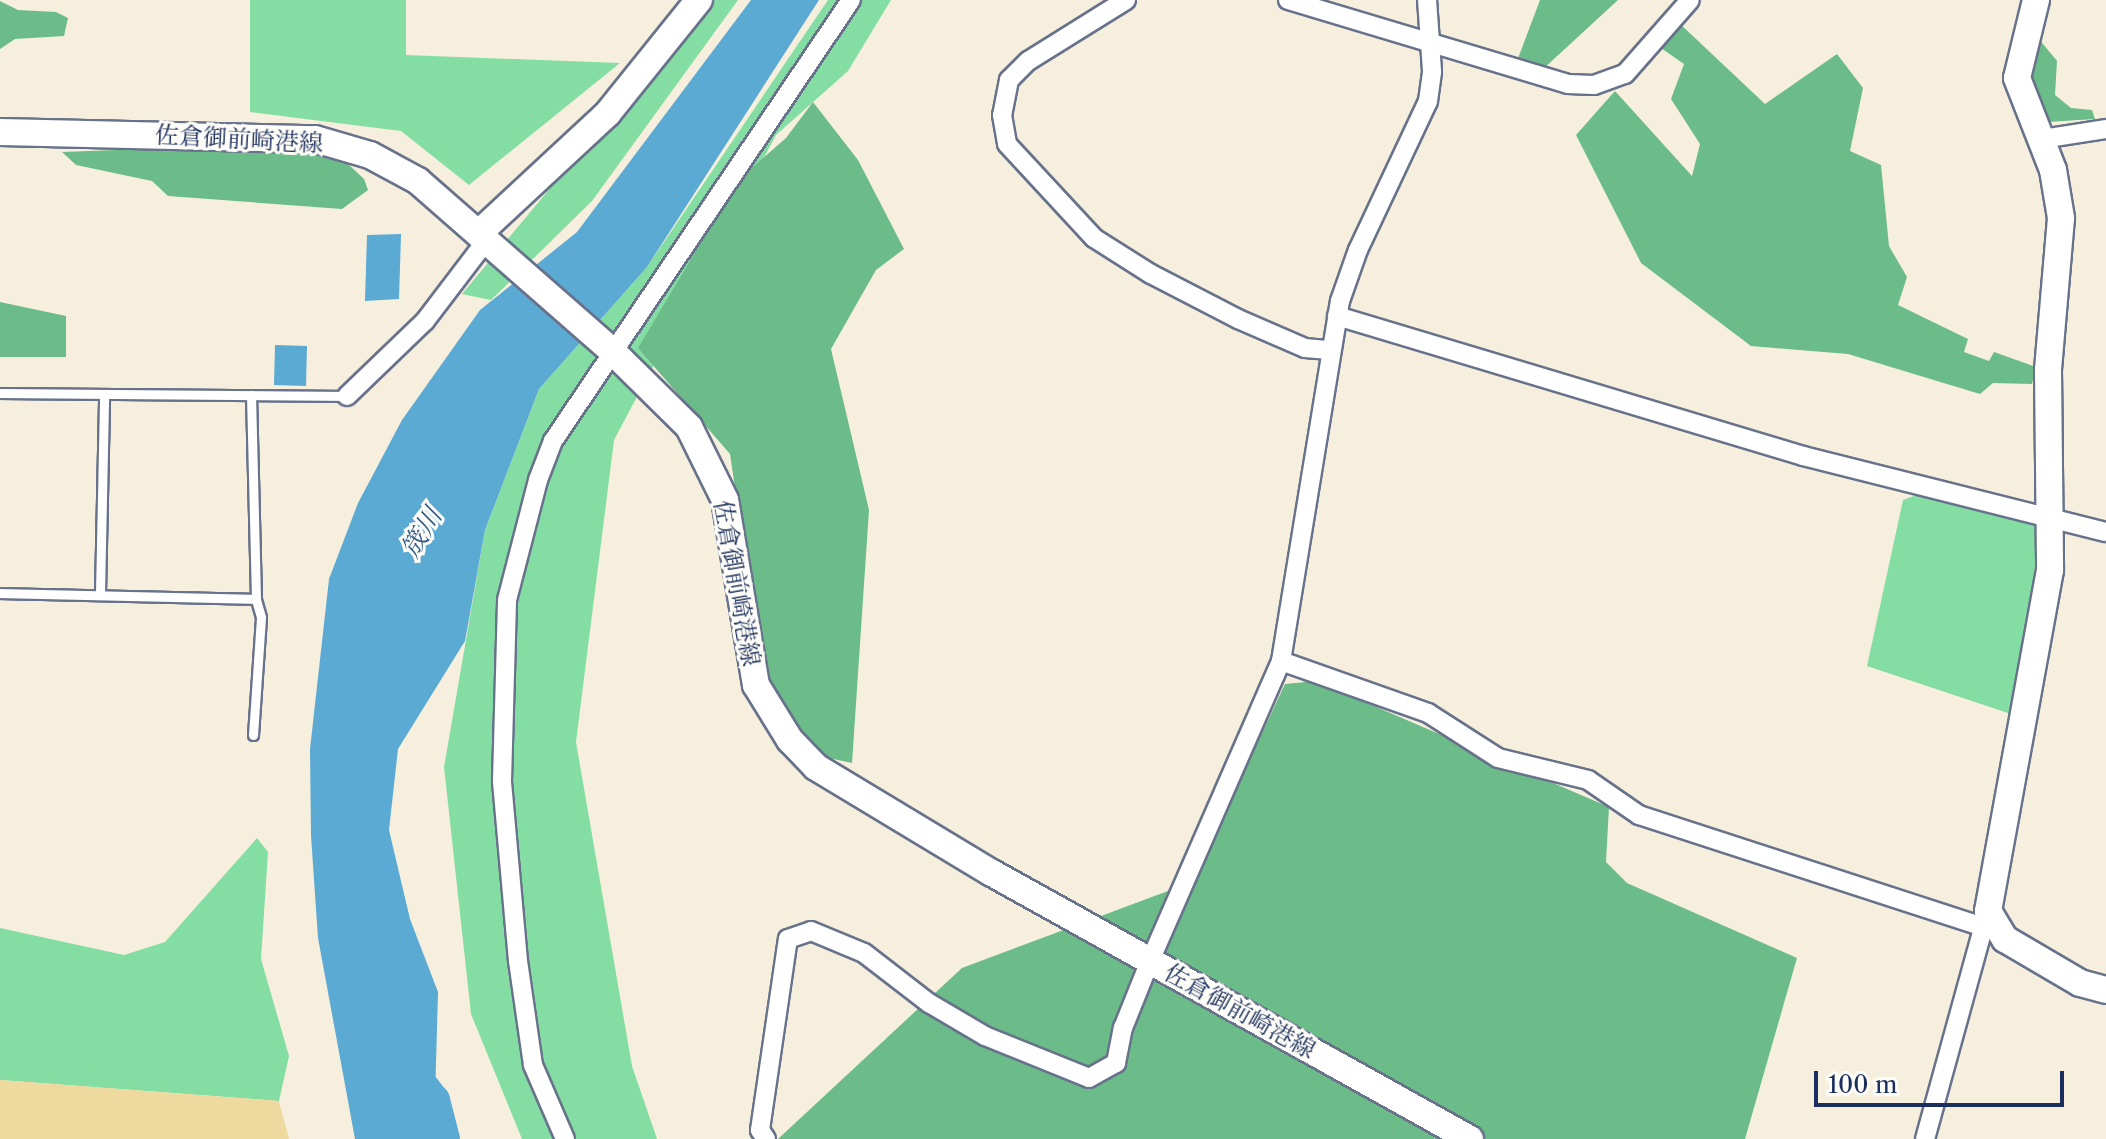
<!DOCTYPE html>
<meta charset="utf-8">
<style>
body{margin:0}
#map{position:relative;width:2106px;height:1139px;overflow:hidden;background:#f7efde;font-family:"Libre Caslon Text","Noto Serif JP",serif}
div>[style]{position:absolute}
.green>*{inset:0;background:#84dda2}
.forest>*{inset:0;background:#6bbc88}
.sand>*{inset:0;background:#eeda9e}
.water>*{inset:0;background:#5aaad4}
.river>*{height:30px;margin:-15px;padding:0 15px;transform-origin:15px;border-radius:15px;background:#5aaad4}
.roads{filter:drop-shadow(2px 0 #68728b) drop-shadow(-2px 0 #68728b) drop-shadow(0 2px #68728b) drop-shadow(0 -2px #68728b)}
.lane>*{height:9px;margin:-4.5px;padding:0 4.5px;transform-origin:4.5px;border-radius:4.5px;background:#fff}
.street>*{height:18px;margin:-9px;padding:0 9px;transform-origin:9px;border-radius:9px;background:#fff}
.secondary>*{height:26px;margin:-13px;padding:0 13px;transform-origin:13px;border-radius:13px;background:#fff}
span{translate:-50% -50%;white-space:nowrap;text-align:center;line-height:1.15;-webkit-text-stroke:6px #fdfcf7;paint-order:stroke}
.street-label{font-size:24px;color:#1b2f5e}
.water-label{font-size:26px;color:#315a87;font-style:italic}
.scale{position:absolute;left:1814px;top:1071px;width:250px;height:36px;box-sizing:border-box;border:4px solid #1b2f5e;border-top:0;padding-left:10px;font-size:24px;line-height:28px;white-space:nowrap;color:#1b2f5e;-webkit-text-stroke:6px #fdfcf7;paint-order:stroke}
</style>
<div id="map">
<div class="green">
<i style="clip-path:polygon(250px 0,406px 0,406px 55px,620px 63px,469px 185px,401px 131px,250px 112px)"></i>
<i style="clip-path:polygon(707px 0,738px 0,592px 201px,491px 300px,462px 294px)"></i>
<i style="clip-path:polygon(828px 0,891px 0,848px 71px,776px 135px,614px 440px,576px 742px,632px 1066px,657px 1139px,522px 1139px,471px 1014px,444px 767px,485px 530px,539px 389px,647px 267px)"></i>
<i style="clip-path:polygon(1919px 494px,2041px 525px,2014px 715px,1867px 666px,1903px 500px)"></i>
<i style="clip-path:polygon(257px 838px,268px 852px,261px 959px,289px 1056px,279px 1101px,0 1080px,0 928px,124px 955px,165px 942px)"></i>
</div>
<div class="forest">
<i style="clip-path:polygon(1540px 0,1618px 0,1542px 70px,1517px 61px)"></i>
<i style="clip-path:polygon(0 1px,18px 10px,56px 12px,68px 18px,64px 36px,15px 39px,0 49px)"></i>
<i style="clip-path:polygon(1678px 22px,1765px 104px,1837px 54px,1863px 88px,1850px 151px,1881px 165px,1889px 246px,1907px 277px,1898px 305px,1968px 339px,1964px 352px,1989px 361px,1994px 352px,2036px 367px,2032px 384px,1993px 383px,1980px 394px,1848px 354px,1751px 346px,1641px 263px,1576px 135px,1615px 91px,1692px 176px,1700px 144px,1671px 99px,1684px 64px,1661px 48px)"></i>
<i style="clip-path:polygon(2038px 38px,2057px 61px,2055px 95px,2071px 108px,2092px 110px,2095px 119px,2047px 122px,2029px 71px)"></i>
<i style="clip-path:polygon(813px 102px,858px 160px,904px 249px,876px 270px,831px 349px,869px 510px,852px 763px,802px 752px,762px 672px,730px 454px,638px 348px,738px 180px,786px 138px)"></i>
<i style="clip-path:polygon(170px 148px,318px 152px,347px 163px,364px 179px,368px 190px,342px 209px,168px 196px,152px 181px,76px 165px,62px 152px)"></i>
<i style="clip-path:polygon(0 302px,66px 316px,66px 357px,0 357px)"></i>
<i style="clip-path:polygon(1316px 681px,1609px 807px,1606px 862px,1627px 883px,1797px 958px,1745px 1139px,778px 1139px,962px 968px,1192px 882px,1285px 684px)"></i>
</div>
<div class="sand">
<i style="clip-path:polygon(0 1080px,279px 1101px,289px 1139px,0 1139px)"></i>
</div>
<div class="water">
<i style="clip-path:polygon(751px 0,819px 0,647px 267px,539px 389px,485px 530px,465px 641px,398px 749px,389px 830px,410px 919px,438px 992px,435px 1100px,445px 1139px,355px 1139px,318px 938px,311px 836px,310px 749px,329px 579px,358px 503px,402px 420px,480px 310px,577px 232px)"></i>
<i style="clip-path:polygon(401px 234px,399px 299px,365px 301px,367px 235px)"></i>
<i style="clip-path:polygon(275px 345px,307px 346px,306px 386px,274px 385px)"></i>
</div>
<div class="river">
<i style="left:412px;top:1071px;width:37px;rotate:52deg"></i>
<i style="left:435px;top:1100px;width:40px;rotate:75.6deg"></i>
</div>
<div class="roads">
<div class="lane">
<i style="left:0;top:393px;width:347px;rotate:0.5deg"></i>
<i style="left:0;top:593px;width:256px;rotate:1.3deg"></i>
<i style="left:256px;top:599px;width:204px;rotate:-91.4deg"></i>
<i style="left:100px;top:593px;width:199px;rotate:-88.8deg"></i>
<i style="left:253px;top:735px;width:118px;rotate:-86.1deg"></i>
<i style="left:261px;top:617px;width:19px;rotate:-106deg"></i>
</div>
<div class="street">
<i style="left:1126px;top:0;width:115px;rotate:148.1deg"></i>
<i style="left:1028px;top:61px;width:27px;rotate:135deg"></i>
<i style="left:1009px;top:80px;width:36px;rotate:101deg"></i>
<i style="left:1002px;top:115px;width:29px;rotate:80deg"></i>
<i style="left:1007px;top:144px;width:128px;rotate:47.2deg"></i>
<i style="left:1094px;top:238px;width:67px;rotate:32.3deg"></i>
<i style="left:1151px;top:274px;width:98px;rotate:27.3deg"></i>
<i style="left:1238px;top:319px;width:73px;rotate:23.4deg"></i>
<i style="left:1305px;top:348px;width:24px;rotate:5deg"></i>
<i style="left:1288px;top:0;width:292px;rotate:16.7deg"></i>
<i style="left:1568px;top:84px;width:26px;rotate:2deg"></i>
<i style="left:1594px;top:85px;width:33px;rotate:-20deg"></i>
<i style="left:1625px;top:74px;width:98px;rotate:-48.7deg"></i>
<i style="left:2042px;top:139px;width:65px;rotate:-8.9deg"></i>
<i style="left:1337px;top:316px;width:487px;rotate:16.7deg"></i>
<i style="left:1803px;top:456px;width:312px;rotate:14.1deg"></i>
<i style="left:347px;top:396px;width:108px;rotate:-43.9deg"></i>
<i style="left:425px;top:321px;width:101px;rotate:-52.7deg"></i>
<i style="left:1281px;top:661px;width:156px;rotate:19.5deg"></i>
<i style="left:1428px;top:713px;width:83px;rotate:32.7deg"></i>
<i style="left:1498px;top:758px;width:93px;rotate:13.7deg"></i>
<i style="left:1588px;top:780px;width:62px;rotate:34.5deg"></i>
<i style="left:1639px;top:815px;width:363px;rotate:18deg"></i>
<i style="left:565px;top:1139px;width:81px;rotate:-113.4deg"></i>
<i style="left:533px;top:1065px;width:105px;rotate:-98.2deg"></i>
<i style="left:518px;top:961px;width:181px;rotate:-95.1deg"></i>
<i style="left:502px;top:781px;width:181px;rotate:-88.4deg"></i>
<i style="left:507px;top:600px;width:124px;rotate:-75.5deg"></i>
<i style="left:538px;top:480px;width:42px;rotate:-69deg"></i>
<i style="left:553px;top:441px;width:532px;rotate:-55.95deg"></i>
<i style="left:766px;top:1139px;width:11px;rotate:-124deg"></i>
<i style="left:760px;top:1130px;width:193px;rotate:-81.7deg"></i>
<i style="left:788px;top:939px;width:24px;rotate:-19deg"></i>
<i style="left:811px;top:931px;width:57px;rotate:22.5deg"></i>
<i style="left:864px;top:953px;width:82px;rotate:37.6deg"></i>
<i style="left:929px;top:1003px;width:65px;rotate:30.5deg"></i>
<i style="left:985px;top:1036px;width:112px;rotate:22deg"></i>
<i style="left:1089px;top:1078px;width:31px;rotate:-29deg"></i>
<i style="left:1116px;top:1063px;width:36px;rotate:-79deg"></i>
<i style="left:1123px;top:1028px;width:72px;rotate:-68.1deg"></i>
<i style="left:1150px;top:961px;width:327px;rotate:-66.4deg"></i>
<i style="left:1281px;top:661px;width:365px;rotate:-80.7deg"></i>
<i style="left:1340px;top:301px;width:54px;rotate:-70.6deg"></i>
<i style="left:1358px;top:250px;width:165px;rotate:-64.8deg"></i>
<i style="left:1428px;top:101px;width:30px;rotate:-82deg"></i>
<i style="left:1432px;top:71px;width:71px;rotate:-94deg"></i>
<i style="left:1925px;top:1139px;width:229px;rotate:-74.6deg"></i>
</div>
<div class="secondary">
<i style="left:2036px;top:0;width:80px;rotate:103.7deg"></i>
<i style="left:2017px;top:78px;width:99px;rotate:68.6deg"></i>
<i style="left:2053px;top:170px;width:49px;rotate:80.5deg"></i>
<i style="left:2061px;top:218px;width:153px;rotate:94.9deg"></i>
<i style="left:2048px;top:370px;width:200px;rotate:89.4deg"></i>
<i style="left:2050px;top:570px;width:347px;rotate:100.3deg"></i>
<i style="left:1988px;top:911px;width:33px;rotate:59deg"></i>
<i style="left:2005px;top:939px;width:87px;rotate:30.4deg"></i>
<i style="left:2080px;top:983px;width:27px;rotate:15deg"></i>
<i style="left:0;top:132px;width:315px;rotate:1.3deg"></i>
<i style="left:315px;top:139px;width:57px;rotate:16.2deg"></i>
<i style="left:370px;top:155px;width:55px;rotate:28.4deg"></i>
<i style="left:418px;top:181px;width:255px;rotate:41.2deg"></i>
<i style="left:610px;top:349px;width:111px;rotate:44.6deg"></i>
<i style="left:689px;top:427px;width:81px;rotate:63.7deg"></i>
<i style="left:725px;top:500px;width:188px;rotate:80.5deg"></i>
<i style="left:756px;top:685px;width:65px;rotate:58.3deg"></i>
<i style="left:790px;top:740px;width:37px;rotate:46deg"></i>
<i style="left:816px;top:767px;width:205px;rotate:31.1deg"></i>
<i style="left:992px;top:873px;width:547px;rotate:29.1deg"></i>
<i style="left:479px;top:233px;width:176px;rotate:-42.9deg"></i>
<i style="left:608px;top:113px;width:145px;rotate:-51.2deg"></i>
</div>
</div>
<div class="street-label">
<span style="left:239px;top:139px;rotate:3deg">佐倉御前崎港線</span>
<span style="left:737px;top:583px;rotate:80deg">佐倉御前崎港線</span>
<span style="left:1240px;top:1011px;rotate:29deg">佐倉御前崎港線</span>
</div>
<div class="water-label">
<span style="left:422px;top:533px;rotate:-59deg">筬川</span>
</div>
<div class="scale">100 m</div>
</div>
